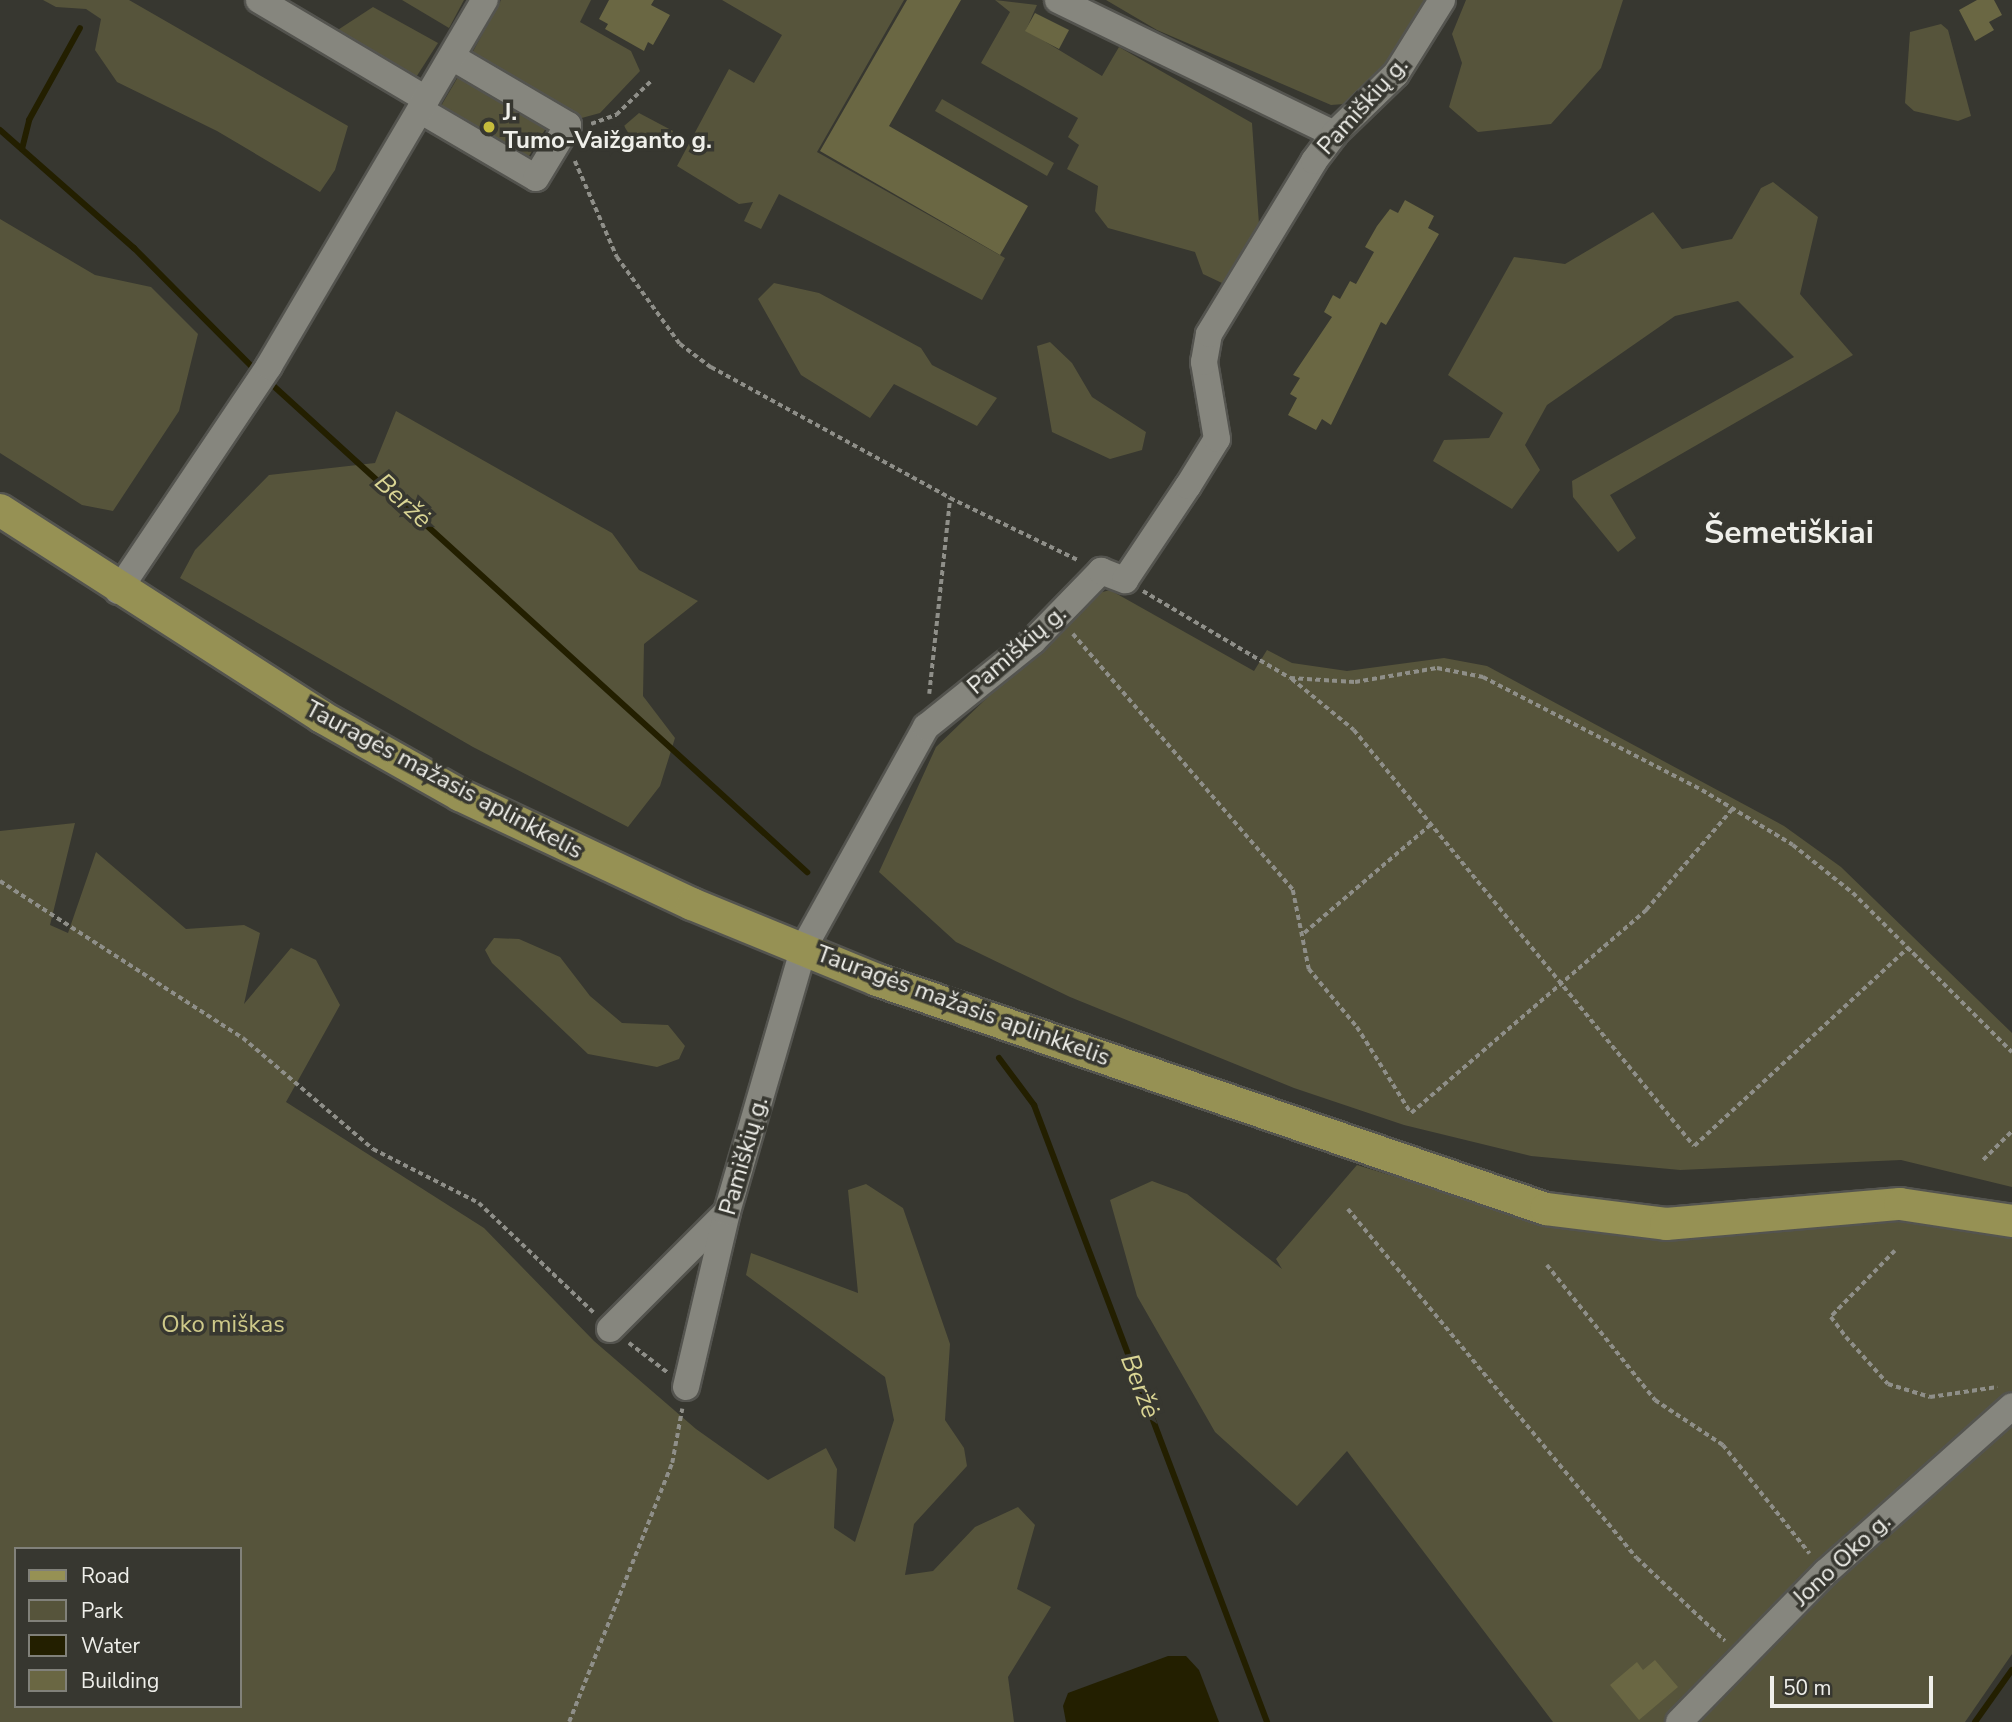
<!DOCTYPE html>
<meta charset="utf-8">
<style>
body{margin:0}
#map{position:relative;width:2012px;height:1722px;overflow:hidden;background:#373730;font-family:"Nunito Sans",sans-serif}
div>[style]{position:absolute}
.green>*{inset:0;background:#56543b}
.water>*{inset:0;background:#231f00}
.stream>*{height:6px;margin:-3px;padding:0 3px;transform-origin:3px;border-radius:3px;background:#231f00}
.building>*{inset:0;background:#6a6743}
.path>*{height:3.5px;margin-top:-1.75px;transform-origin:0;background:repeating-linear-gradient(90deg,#8f8f89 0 5px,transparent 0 8.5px)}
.roads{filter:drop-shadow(2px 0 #54544f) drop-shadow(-2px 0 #54544f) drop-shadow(0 2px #54544f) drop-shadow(0 -2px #54544f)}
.minor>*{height:26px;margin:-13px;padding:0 13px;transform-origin:13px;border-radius:13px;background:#86867e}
.major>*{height:32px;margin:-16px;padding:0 16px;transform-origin:16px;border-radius:16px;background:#969154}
.dots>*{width:19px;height:19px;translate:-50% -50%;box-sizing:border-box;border:4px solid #373730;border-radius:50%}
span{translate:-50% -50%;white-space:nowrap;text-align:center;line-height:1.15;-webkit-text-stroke:7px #373730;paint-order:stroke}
.street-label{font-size:24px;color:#efefea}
.poi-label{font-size:24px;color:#efefea;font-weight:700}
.left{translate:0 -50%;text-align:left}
.park-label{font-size:24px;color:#cec989}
.water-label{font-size:26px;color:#dad594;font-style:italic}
.district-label{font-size:32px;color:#efefea;font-weight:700}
.legend{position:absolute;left:14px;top:1547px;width:228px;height:161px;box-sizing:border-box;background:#373730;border:2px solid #81817a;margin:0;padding:9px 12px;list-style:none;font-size:21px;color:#efefea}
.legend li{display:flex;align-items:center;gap:14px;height:35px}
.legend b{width:35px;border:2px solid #81817a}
.scale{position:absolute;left:1770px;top:1676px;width:163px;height:32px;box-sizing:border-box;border:4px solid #efefea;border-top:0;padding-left:9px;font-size:21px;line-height:24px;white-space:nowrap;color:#efefea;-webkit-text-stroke:5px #373730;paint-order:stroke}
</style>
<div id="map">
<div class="green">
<i style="clip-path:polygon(43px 0,129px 0,348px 126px,335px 170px,320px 192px,217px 131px,117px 82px,95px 50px,101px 19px,86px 9px,56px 7px)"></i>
<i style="clip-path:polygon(402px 0,464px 0,449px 28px)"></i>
<i style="clip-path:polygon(501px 0,591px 0,580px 22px,631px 51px,640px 71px,600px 113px,578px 119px,472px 53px)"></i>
<i style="clip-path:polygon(722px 0,904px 0,817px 152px,1005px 258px,982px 300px,779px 194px,761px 229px,744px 221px,753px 202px,739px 204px,677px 166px,729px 69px,754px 83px,782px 35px)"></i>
<i style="clip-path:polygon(995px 0,1037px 5px,1026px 30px,1102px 76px,1119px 47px,1252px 123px,1259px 224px,1222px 283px,1203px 274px,1195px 252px,1108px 228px,1095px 211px,1098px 186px,1067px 169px,1079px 145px,1068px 137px,1078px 118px,981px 63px,1010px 12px)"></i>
<i style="clip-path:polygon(1106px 0,1436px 0,1357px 103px,1331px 105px,1157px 30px)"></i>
<i style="clip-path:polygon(1466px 0,1623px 0,1601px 68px,1551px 124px,1478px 132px,1449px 107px,1462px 63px,1452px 34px)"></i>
<i style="clip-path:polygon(373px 7px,438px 43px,413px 82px,330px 35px)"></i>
<i style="clip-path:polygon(1941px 24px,1948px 30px,1971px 116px,1958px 121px,1914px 111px,1905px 103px,1910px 32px)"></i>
<i style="clip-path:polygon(458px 77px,546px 128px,526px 161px,438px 111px)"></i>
<i style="clip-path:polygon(942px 99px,1054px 163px,1047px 176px,935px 111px)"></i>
<i style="clip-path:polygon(639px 113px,673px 131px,667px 148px,629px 134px,624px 126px)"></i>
<i style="clip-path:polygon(1773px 182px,1818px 217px,1800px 294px,1853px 355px,1610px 495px,1636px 538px,1618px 552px,1573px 497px,1572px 481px,1794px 357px,1738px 301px,1675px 316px,1547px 405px,1525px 445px,1540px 470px,1512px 509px,1433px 461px,1444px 440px,1489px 438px,1503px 413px,1448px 375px,1514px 257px,1565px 264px,1653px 212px,1682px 249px,1732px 239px,1761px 188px)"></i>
<i style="clip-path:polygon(0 219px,95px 275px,151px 287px,198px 334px,179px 411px,113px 511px,82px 505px,0 453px)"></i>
<i style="clip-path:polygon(774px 283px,819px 293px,921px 348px,932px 365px,997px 398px,977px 426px,894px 384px,870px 418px,801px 375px,758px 299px)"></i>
<i style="clip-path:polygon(1050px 342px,1072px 363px,1092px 397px,1146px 432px,1142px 450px,1110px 459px,1052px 432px,1037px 346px)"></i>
<i style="clip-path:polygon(396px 411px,612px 533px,639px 570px,698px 601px,644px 644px,643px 696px,675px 738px,660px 786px,628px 827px,473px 747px,180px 578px,195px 550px,269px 475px,375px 463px)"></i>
<i style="clip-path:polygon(1110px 590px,1254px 671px,1267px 650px,1292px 663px,1347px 671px,1444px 658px,1487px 666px,1784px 826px,1841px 867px,2012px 1033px,2012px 1187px,1901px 1160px,1680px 1170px,1531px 1156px,1404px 1125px,1294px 1088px,1070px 997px,956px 942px,879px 872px,936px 747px,1095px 594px)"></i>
<i style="clip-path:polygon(evenodd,75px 823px,50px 925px,68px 933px,96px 852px,186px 929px,244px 925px,260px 933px,244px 1004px,291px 948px,316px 960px,340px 1005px,286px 1102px,484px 1228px,594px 1341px,696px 1429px,768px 1480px,826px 1448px,837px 1469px,834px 1528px,855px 1542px,894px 1420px,885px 1377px,746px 1275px,751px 1253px,858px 1293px,848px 1190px,866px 1184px,903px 1208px,950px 1344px,945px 1420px,964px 1448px,967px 1466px,914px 1524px,905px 1575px,933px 1571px,975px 1527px,1018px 1507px,1035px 1525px,1017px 1589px,1051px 1607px,1008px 1677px,1014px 1722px,0 1722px,0 831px,75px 823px,16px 1549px,240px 1549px,240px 1706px,16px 1706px,16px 1549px)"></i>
<i style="clip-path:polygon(494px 938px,519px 939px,560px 957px,590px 996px,622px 1023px,668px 1025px,685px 1046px,679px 1059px,657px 1067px,588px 1054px,492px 963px,485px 950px)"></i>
<i style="clip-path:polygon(1357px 1165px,1564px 1228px,1675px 1238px,1883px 1219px,2012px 1236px,2012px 1654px,1965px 1722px,1553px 1722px,1347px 1451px,1297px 1506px,1215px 1432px,1137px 1296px,1110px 1200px,1152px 1181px,1187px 1194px,1282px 1269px,1276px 1259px)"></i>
</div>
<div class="water">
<i style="clip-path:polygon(1168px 1656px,1186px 1656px,1199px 1670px,1219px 1722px,1066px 1722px,1063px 1706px,1068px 1693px)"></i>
</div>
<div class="stream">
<i style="left:0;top:130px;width:179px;rotate:41.4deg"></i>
<i style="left:134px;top:248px;width:176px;rotate:45.2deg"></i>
<i style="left:22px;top:149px;width:30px;rotate:-76deg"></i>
<i style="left:29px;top:120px;width:105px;rotate:-61deg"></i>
<i style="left:267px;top:380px;width:731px;rotate:42.34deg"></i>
<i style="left:999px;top:1058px;width:59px;rotate:53.3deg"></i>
<i style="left:1034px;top:1105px;width:660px;rotate:69.31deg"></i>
<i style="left:1975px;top:1722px;width:64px;rotate:-54.6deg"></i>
</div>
<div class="building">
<i style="clip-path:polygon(609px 0,654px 0,651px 5px,670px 15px,653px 45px,648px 42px,644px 51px,605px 29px,608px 24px,599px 19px)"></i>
<i style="clip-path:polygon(907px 0,961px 0,889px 126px,1028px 206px,1000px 255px,820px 151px)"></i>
<i style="clip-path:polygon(1977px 0,1994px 0,2002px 15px,1989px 22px,1994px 30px,1975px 41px,1959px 10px)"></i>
<i style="clip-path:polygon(1035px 13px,1069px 30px,1059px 49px,1025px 31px)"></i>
<i style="clip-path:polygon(1405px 200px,1434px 216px,1428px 228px,1439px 234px,1386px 325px,1381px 322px,1331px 425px,1322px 419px,1316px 430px,1288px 415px,1297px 398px,1290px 394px,1300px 378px,1293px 375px,1332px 317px,1324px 312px,1333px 295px,1340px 299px,1350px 281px,1356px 284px,1374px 252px,1365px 247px,1377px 226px,1390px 209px,1398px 213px)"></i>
<i style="clip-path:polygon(1655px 1660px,1678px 1687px,1639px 1720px,1610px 1685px,1637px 1662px,1643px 1670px)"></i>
</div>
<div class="path">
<i style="left:591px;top:124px;width:27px;rotate:-20deg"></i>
<i style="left:616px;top:115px;width:50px;rotate:-44.2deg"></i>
<i style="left:575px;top:161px;width:105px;rotate:66.4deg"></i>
<i style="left:617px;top:257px;width:107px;rotate:54.1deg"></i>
<i style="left:680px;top:344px;width:39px;rotate:37deg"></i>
<i style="left:711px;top:367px;width:273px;rotate:28.7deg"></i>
<i style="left:950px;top:498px;width:144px;rotate:25.9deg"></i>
<i style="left:1143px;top:591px;width:171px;rotate:30.6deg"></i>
<i style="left:1290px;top:678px;width:65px;rotate:3.5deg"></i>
<i style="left:1355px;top:682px;width:83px;rotate:-9.7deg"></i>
<i style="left:1437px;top:668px;width:47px;rotate:11.1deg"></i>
<i style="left:1483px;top:677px;width:246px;rotate:27.3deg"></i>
<i style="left:1702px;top:790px;width:106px;rotate:31.1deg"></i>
<i style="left:1793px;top:845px;width:77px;rotate:38.7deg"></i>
<i style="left:1853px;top:893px;width:225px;rotate:45deg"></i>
<i style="left:1073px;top:634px;width:338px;rotate:49.3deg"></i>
<i style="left:1293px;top:890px;width:81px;rotate:78.6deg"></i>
<i style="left:1309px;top:969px;width:75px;rotate:50.4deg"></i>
<i style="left:1357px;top:1027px;width:102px;rotate:57.9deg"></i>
<i style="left:1411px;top:1113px;width:311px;rotate:-40.8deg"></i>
<i style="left:1646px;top:910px;width:135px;rotate:-49.5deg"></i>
<i style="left:1292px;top:679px;width:80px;rotate:39.4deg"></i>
<i style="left:1354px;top:730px;width:537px;rotate:50.74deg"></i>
<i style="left:1694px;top:1146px;width:292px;rotate:-42.8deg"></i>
<i style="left:929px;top:694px;width:197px;rotate:-83.9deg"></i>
<i style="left:0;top:881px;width:289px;rotate:32.9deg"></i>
<i style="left:243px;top:1038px;width:171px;rotate:40.5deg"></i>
<i style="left:373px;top:1149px;width:119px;rotate:27deg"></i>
<i style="left:479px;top:1203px;width:159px;rotate:43.7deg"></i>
<i style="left:1304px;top:933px;width:166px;rotate:-40.6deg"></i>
<i style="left:1983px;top:1160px;width:41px;rotate:-45deg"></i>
<i style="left:1348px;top:1209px;width:453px;rotate:50.4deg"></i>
<i style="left:1637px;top:1558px;width:121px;rotate:43.3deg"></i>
<i style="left:1895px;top:1251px;width:92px;rotate:134.1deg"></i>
<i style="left:1831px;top:1317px;width:25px;rotate:53deg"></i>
<i style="left:1846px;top:1337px;width:63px;rotate:48.2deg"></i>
<i style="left:1888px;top:1384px;width:44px;rotate:17.2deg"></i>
<i style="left:1930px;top:1397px;width:68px;rotate:-8.5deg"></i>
<i style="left:1547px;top:1265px;width:173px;rotate:51.3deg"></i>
<i style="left:1655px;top:1400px;width:82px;rotate:33.5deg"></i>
<i style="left:1723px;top:1445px;width:139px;rotate:51.4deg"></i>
<i style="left:629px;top:1343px;width:48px;rotate:37.3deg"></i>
<i style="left:569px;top:1722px;width:279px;rotate:-68.3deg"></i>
<i style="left:672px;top:1463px;width:55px;rotate:-79.5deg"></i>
</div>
<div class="roads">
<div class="minor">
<i style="left:259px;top:0;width:194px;rotate:30.7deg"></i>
<i style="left:1058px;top:0;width:307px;rotate:25.9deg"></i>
<i style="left:420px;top:110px;width:134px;rotate:30.4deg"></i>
<i style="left:536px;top:178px;width:62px;rotate:-58.9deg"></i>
<i style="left:568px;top:125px;width:134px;rotate:-149.6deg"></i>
<i style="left:118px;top:591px;width:271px;rotate:-56.1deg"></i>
<i style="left:269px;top:366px;width:425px;rotate:-59.5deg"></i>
<i style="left:610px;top:1329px;width:165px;rotate:-45deg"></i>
<i style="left:686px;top:1387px;width:180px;rotate:-76.8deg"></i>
<i style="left:727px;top:1212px;width:276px;rotate:-73.8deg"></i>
<i style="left:804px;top:947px;width:252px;rotate:-61deg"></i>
<i style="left:926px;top:727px;width:137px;rotate:-38.8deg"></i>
<i style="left:1033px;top:641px;width:98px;rotate:-45.8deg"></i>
<i style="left:1101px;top:571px;width:26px;rotate:21deg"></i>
<i style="left:1125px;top:580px;width:113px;rotate:-56.2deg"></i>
<i style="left:1188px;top:486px;width:55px;rotate:-58.3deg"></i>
<i style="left:1217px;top:439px;width:78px;rotate:-99.6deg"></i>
<i style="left:1204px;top:362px;width:28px;rotate:-80deg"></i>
<i style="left:1209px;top:334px;width:202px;rotate:-58.7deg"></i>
<i style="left:1314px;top:161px;width:34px;rotate:-53deg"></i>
<i style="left:1334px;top:134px;width:86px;rotate:-44.1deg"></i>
<i style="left:1396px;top:74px;width:87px;rotate:-58.1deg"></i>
<i style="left:1679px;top:1722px;width:210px;rotate:-45.6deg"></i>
<i style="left:1826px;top:1572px;width:249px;rotate:-41.7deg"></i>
</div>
<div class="major">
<i style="left:0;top:510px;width:383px;rotate:32.7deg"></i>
<i style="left:322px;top:717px;width:159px;rotate:29.5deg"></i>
<i style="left:460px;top:795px;width:256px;rotate:25.2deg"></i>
<i style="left:692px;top:904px;width:200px;rotate:22.3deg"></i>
<i style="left:877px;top:980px;width:707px;rotate:18.9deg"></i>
<i style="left:1546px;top:1209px;width:121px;rotate:7.1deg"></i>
<i style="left:1666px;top:1224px;width:235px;rotate:-4.9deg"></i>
<i style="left:1900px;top:1204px;width:113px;rotate:8.6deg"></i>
</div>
</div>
<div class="dots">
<i style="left:489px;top:127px;background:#c6bc3c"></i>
</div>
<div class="street-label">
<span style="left:1363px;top:106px;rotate:-48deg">Pamiškių g.</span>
<span style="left:1017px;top:650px;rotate:-41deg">Pamiškių g.</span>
<span style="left:444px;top:780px;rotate:28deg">Tauragės mažasis aplinkkelis</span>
<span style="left:963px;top:1006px;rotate:20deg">Tauragės mažasis aplinkkelis</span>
<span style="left:744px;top:1156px;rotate:-74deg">Pamiškių g.</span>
<span style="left:1842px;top:1560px;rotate:-43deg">Jono Oko g.</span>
</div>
<div class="poi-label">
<span class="left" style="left:503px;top:127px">J.<br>Tumo-Vaižganto g.</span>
</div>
<div class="park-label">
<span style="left:223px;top:1325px">Oko miškas</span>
</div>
<div class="water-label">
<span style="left:403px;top:501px;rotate:43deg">Beržė</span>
<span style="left:1140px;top:1386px;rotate:69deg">Beržė</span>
</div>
<div class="district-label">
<span style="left:1789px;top:533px">Šemetiškiai</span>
</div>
<ul class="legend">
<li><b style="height:9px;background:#969154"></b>Road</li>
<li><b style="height:19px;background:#56543b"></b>Park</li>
<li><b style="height:19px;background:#231f00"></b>Water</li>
<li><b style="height:19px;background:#6a6743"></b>Building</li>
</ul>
<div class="scale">50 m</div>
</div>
